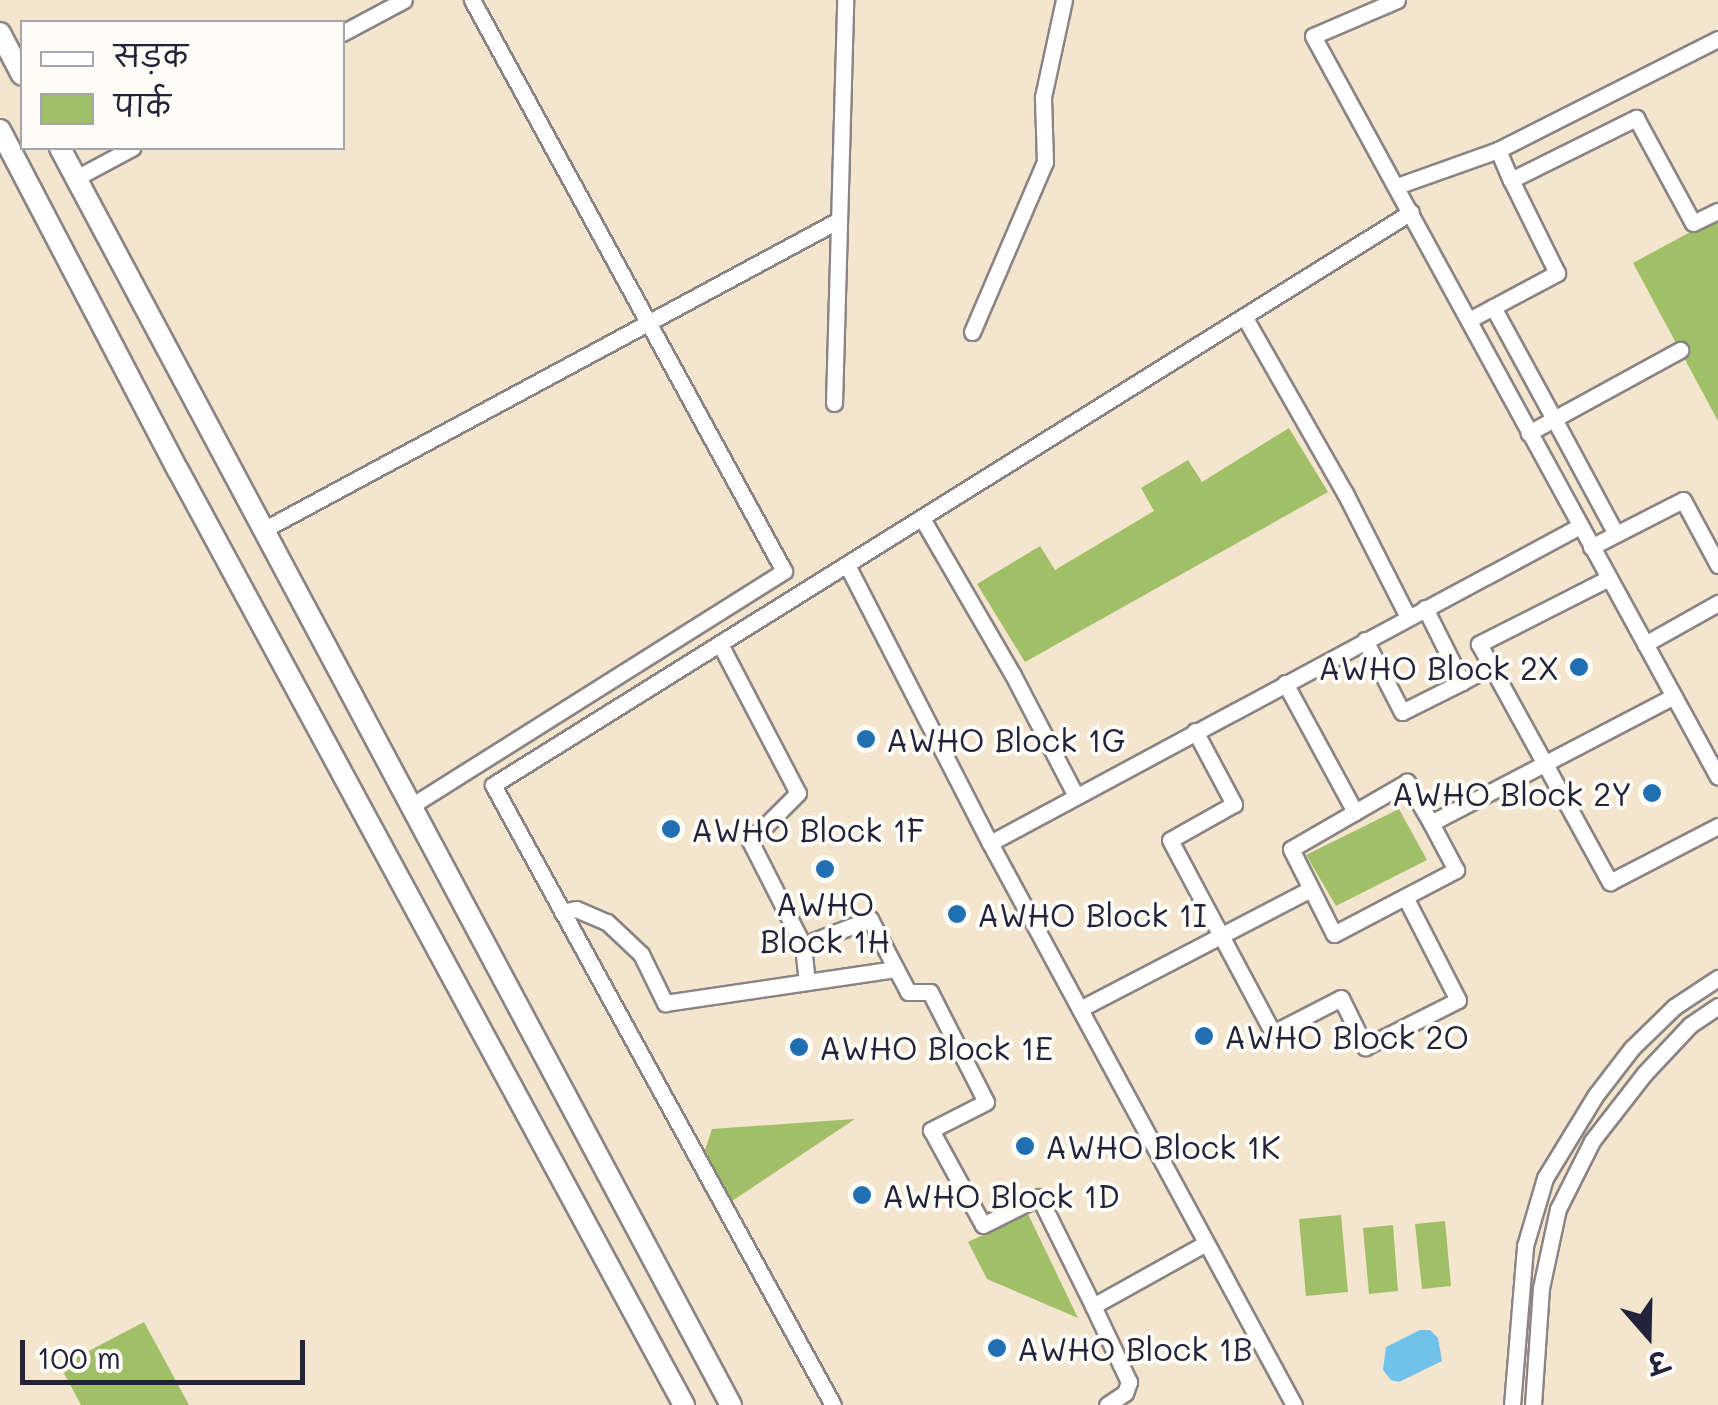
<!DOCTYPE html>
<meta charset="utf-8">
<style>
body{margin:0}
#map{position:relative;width:1718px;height:1405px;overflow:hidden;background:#f4e6ce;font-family:Mali,"Playpen Sans Deva",sans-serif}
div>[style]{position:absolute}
.green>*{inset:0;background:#a0bf67}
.water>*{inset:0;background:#70c2eb}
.roads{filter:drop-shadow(2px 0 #8b8484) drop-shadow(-2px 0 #8b8484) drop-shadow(0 2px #8b8484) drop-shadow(0 -2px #8b8484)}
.minor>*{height:15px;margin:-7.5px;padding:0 7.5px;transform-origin:7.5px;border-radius:7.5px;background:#fff}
.tertiary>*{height:20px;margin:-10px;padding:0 10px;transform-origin:10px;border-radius:10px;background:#fff}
.dots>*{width:28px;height:28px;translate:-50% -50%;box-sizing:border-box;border:5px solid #fdfcf7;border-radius:50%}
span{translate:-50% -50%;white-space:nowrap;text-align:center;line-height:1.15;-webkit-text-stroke:8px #fdfcf7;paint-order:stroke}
.poi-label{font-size:32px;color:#22223b}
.right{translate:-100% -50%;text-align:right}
.left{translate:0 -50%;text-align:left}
.legend{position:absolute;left:20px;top:20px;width:325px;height:130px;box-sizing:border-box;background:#fdfcf7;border:2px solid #a5a5ac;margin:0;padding:12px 18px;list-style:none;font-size:30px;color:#22223b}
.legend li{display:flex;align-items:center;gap:20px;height:50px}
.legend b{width:50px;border:2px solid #a5a5ac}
.north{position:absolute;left:1598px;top:1285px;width:100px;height:100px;-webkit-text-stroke:8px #fdfcf7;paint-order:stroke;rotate:160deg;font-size:28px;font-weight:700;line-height:40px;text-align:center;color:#22223b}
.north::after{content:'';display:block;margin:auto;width:35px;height:45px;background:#22223b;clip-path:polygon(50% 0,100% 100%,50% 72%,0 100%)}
.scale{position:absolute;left:20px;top:1340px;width:285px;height:45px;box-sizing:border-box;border:5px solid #22223b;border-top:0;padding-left:12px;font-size:30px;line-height:35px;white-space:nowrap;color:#22223b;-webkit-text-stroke:8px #fdfcf7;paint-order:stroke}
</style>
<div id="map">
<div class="green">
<i style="clip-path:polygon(1718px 217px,1718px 421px,1633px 263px)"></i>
<i style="clip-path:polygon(1289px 428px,1328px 492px,1025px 662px,977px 584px,1040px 546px,1055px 570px,1154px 511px,1141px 488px,1188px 460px,1202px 482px)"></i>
<i style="clip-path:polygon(1399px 809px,1427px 860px,1336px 906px,1306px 855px)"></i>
<i style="clip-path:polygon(855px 1119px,732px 1201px,705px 1150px,712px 1129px)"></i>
<i style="clip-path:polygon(1028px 1214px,1078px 1318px,987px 1279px,968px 1242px)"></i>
<i style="clip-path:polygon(1341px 1215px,1348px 1292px,1306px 1296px,1299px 1219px)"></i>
<i style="clip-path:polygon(1445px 1221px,1451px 1286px,1422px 1289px,1415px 1224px)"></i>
<i style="clip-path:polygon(1393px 1225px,1398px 1291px,1369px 1294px,1363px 1228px)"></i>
<i style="clip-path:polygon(144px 1322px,189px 1405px,81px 1405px,60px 1366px)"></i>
</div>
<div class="water">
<i style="clip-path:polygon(1420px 1330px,1430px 1330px,1438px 1338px,1442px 1361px,1399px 1382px,1391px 1380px,1383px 1370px,1386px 1347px)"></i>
</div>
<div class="roads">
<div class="minor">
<i style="left:1397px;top:0;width:91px;rotate:156.8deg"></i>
<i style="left:1313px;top:36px;width:844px;rotate:61.34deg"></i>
<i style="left:342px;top:33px;width:70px;rotate:-28deg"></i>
<i style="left:1498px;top:150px;width:33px;rotate:67deg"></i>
<i style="left:1511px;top:180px;width:140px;rotate:-26.4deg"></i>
<i style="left:1636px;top:118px;width:119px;rotate:61.5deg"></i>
<i style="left:1693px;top:223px;width:28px;rotate:-26deg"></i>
<i style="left:76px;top:178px;width:64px;rotate:-28.2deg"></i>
<i style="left:1397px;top:186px;width:107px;rotate:-19.6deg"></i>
<i style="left:1498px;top:150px;width:246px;rotate:-26.8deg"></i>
<i style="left:1493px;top:307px;width:128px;rotate:61.4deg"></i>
<i style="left:1554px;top:419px;width:29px;rotate:151deg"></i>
<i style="left:1245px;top:318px;width:202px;rotate:60.3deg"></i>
<i style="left:1345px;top:493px;width:139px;rotate:63.1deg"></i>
<i style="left:1469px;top:320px;width:100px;rotate:-28.1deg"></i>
<i style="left:1557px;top:273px;width:104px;rotate:-116.3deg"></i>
<i style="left:972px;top:332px;width:185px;rotate:-66.8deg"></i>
<i style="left:1045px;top:162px;width:65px;rotate:-91.8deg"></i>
<i style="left:1043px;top:97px;width:99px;rotate:-77.8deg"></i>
<i style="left:834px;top:403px;width:403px;rotate:-88.4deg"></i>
<i style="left:923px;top:520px;width:179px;rotate:59.9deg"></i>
<i style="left:1013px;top:675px;width:136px;rotate:62.5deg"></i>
<i style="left:263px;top:530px;width:654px;rotate:-28.29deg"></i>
<i style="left:1616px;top:534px;width:131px;rotate:-118.3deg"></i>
<i style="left:1554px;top:419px;width:144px;rotate:-28.7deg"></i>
<i style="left:1591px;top:547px;width:103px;rotate:-27.1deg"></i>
<i style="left:1683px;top:500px;width:74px;rotate:61.7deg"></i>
<i style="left:847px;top:565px;width:313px;rotate:62.8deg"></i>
<i style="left:990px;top:843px;width:639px;rotate:61.59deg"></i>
<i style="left:1609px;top:578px;width:146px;rotate:153.1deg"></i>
<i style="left:1479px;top:644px;width:272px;rotate:61.2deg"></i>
<i style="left:1610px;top:882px;width:122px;rotate:-27.4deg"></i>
<i style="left:1425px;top:608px;width:83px;rotate:63.4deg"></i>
<i style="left:1462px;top:682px;width:32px;rotate:-28deg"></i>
<i style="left:1365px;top:640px;width:81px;rotate:62.8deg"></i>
<i style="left:1402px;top:712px;width:67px;rotate:-26.6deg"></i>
<i style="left:720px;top:644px;width:168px;rotate:62.4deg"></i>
<i style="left:798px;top:793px;width:68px;rotate:135deg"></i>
<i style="left:750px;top:841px;width:117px;rotate:63deg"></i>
<i style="left:803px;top:945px;width:37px;rotate:84deg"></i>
<i style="left:1645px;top:644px;width:84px;rotate:-29.3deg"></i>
<i style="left:1285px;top:683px;width:147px;rotate:61.5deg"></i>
<i style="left:1195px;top:731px;width:83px;rotate:61.9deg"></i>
<i style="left:1234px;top:804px;width:73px;rotate:150.6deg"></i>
<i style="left:1170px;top:840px;width:219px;rotate:61.9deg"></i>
<i style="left:1273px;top:1033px;width:76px;rotate:-27.2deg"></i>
<i style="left:1341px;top:998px;width:55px;rotate:63.9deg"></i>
<i style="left:1365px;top:1047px;width:104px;rotate:-26.8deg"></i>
<i style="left:1458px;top:1000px;width:116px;rotate:-117.2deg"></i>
<i style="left:411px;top:806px;width:441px;rotate:-32.2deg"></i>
<i style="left:784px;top:571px;width:651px;rotate:-118.65deg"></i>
<i style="left:1431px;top:823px;width:48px;rotate:-120.3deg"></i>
<i style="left:1407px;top:782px;width:134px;rotate:150deg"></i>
<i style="left:1291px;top:849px;width:95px;rotate:63.2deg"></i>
<i style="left:1334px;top:934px;width:138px;rotate:-27.7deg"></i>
<i style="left:1456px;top:870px;width:53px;rotate:-118deg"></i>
<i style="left:1431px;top:823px;width:274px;rotate:-27.6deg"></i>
<i style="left:990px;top:843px;width:670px;rotate:-28.25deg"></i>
<i style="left:562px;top:912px;width:14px;rotate:-12deg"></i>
<i style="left:576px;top:909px;width:34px;rotate:23deg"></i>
<i style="left:607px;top:922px;width:47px;rotate:43.3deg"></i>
<i style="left:641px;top:954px;width:55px;rotate:63.9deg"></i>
<i style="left:665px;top:1003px;width:233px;rotate:-8.4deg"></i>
<i style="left:896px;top:969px;width:26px;rotate:62deg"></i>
<i style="left:908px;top:992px;width:22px"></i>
<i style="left:930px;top:992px;width:123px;rotate:63deg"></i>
<i style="left:986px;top:1102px;width:62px;rotate:153deg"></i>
<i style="left:931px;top:1130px;width:108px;rotate:61.3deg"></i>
<i style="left:983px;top:1225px;width:63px;rotate:-26.6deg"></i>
<i style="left:1039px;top:1197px;width:122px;rotate:63.6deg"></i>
<i style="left:803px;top:945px;width:72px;rotate:-21.2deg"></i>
<i style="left:870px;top:919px;width:56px;rotate:62.5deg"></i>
<i style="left:1080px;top:1009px;width:260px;rotate:-27.5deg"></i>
<i style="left:833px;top:1405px;width:707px;rotate:-118.74deg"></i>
<i style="left:493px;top:785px;width:1082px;rotate:-31.97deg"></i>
<i style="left:1107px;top:1405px;width:22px;rotate:-34deg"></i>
<i style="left:1125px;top:1393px;width:12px;rotate:-70deg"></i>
<i style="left:1129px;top:1382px;width:84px;rotate:-115.3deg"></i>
<i style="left:1093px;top:1306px;width:129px;rotate:-29.1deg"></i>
<i style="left:1512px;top:1405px;width:160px;rotate:-85.3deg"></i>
<i style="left:1525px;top:1246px;width:71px;rotate:-73.6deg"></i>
<i style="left:1545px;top:1178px;width:96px;rotate:-58.6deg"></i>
<i style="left:1595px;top:1096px;width:61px;rotate:-52.4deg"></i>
<i style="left:1632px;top:1048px;width:59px;rotate:-44.3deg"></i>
<i style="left:1674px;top:1007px;width:53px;rotate:-33.4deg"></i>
<i style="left:1533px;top:1405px;width:117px;rotate:-86.1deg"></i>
<i style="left:1541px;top:1288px;width:81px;rotate:-77.9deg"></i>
<i style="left:1558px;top:1209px;width:76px;rotate:-63.4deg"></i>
<i style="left:1592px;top:1141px;width:86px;rotate:-52.1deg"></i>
<i style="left:1645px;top:1073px;width:66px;rotate:-46.8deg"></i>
<i style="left:1690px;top:1025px;width:34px;rotate:-34deg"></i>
</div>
<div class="tertiary">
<i style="left:0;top:33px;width:47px;rotate:62.4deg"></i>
<i style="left:0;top:130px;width:384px;rotate:62.4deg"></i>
<i style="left:178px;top:470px;width:1063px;rotate:61.58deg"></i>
<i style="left:60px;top:148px;width:1425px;rotate:61.91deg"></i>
</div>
</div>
<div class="dots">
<i style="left:1579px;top:667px;background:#1f6fb2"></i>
<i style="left:866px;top:739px;background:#1f6fb2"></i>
<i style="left:1652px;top:793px;background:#1f6fb2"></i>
<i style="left:671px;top:829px;background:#1f6fb2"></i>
<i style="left:825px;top:869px;background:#1f6fb2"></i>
<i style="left:957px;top:914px;background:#1f6fb2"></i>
<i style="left:1204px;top:1036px;background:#1f6fb2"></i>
<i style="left:799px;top:1047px;background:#1f6fb2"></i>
<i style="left:1025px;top:1146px;background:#1f6fb2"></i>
<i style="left:862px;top:1195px;background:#1f6fb2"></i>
<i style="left:997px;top:1348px;background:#1f6fb2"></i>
</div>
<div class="poi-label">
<span class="right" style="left:1559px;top:667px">AWHO Block 2X</span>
<span class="left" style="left:886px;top:739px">AWHO Block 1G</span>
<span class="right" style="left:1632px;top:793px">AWHO Block 2Y</span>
<span class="left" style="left:691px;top:829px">AWHO Block 1F</span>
<span style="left:825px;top:922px">AWHO<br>Block 1H</span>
<span class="left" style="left:977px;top:914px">AWHO Block 1I</span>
<span class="left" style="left:1224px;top:1036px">AWHO Block 2O</span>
<span class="left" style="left:819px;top:1047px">AWHO Block 1E</span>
<span class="left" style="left:1045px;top:1146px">AWHO Block 1K</span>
<span class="left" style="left:882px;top:1195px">AWHO Block 1D</span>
<span class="left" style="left:1017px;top:1348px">AWHO Block 1B</span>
</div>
<ul class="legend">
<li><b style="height:12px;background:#fff"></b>सड़क</li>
<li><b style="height:28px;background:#a0bf67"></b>पार्क</li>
</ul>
<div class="north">उ</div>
<div class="scale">100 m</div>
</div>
